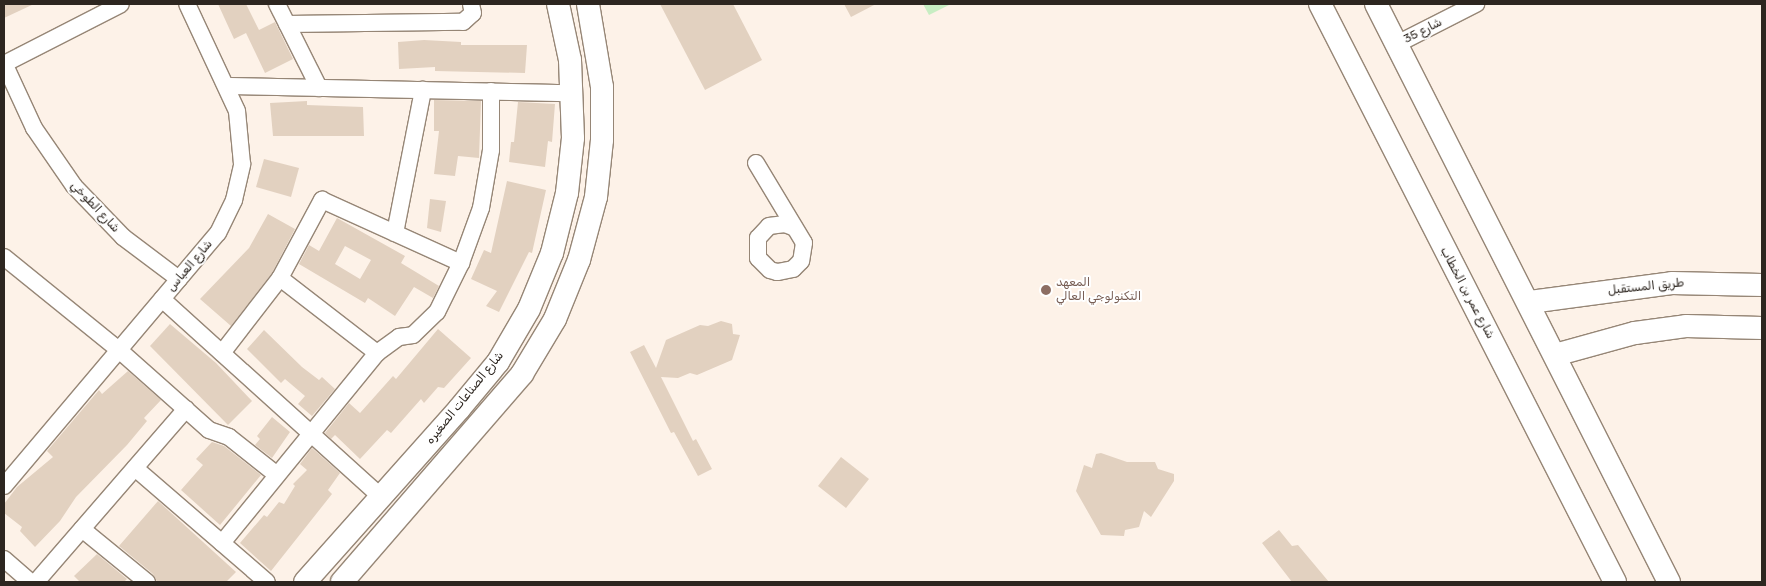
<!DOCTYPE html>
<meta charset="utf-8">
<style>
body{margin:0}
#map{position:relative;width:1766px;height:586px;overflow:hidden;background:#fdf2e8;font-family:Rubik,"Noto Naskh Arabic",sans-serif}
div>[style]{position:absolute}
.green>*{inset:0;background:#c8eec3}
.building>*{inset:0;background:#e2d1c0}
.roads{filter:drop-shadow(1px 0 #968676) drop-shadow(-1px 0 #968676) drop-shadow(0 1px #968676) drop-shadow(0 -1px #968676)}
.street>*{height:16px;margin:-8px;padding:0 8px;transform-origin:8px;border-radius:8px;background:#fff}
.secondary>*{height:22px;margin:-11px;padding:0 11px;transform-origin:11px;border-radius:11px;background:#fff}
.dots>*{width:14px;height:14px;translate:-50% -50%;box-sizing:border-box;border:2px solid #fff;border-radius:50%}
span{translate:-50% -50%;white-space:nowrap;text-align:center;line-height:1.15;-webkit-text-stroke:4px #fff;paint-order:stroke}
.street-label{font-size:12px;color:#2d2620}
.education-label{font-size:12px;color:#785e54}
.left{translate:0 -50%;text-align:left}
.frame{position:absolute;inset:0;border:5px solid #2d2620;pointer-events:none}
</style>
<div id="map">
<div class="green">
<i style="clip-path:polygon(923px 4px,951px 4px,929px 15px)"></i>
</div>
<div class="building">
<i style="clip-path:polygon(4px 4px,34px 4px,4px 18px)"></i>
<i style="clip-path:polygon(218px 4px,246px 4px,259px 30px,275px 22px,293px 59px,265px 73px,246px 33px,234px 39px)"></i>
<i style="clip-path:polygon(660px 4px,733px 4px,762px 60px,705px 90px)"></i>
<i style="clip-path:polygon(844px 4px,876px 4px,851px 17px)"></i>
<i style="clip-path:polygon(424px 40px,461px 42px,461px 45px,527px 45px,525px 73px,435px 71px,435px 67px,399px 69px,398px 42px)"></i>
<i style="clip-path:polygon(434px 100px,481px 101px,479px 158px,458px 156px,455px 176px,434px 174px,439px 131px,434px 131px)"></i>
<i style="clip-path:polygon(307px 101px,307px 105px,363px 107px,364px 136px,273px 136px,270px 103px)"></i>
<i style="clip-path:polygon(518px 102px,555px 104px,552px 142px,548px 141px,545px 167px,509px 162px,511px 142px,514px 142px)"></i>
<i style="clip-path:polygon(264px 159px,299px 168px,291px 197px,256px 187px)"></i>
<i style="clip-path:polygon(507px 181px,546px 190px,532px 253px,529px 252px,499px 312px,486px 306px,497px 291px,471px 279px,484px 250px,491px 253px)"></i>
<i style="clip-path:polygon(430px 199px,446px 201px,441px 232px,427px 228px)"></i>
<i style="clip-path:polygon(268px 214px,295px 229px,272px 273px,231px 326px,200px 299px,249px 248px)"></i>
<i style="clip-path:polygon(evenodd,337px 218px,405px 256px,401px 263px,439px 286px,433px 298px,414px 287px,395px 316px,368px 298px,365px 303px,299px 264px,309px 245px,319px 251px,337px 218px,345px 246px,371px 260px,360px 279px,335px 264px,345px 246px)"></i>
<i style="clip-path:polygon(721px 321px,732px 324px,733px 334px,740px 335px,732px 360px,697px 375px,690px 373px,678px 378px,661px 377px,693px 441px,696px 439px,712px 469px,698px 476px,674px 432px,671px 433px,630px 352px,644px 345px,656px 368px,666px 340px,700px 325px,708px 326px)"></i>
<i style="clip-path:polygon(170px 324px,216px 363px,252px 401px,228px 425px,150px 346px)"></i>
<i style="clip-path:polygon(438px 329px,471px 358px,444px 388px,438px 387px,424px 403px,421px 399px,391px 433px,387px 430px,360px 459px,335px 435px,331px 439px,325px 433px,349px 403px,360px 413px,393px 376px,396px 379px)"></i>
<i style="clip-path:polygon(264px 330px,302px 367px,319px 380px,322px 377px,335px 389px,312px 416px,298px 404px,305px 396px,285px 379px,281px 383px,247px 349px)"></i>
<i style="clip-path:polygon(128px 371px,161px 400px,144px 418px,147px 421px,127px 445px,76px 497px,60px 521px,35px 547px,20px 531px,22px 527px,4px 513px,4px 504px,17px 487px,53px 457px,47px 451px,99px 390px,102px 394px)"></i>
<i style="clip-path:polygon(272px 417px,290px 432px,272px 458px,255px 445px,260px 439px,257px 436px)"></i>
<i style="clip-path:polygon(212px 442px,224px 446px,261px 475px,220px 525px,181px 490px,203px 465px,196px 459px)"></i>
<i style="clip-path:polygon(312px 448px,340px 473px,328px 490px,332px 494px,271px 571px,240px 543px,264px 515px,267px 517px,279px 502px,284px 504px,295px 486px,293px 484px,307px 470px,300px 464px)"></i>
<i style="clip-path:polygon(1101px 453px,1127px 462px,1155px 462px,1158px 469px,1174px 474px,1174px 481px,1151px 517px,1144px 511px,1139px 527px,1125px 530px,1124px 536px,1101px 535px,1076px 491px,1084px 465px,1092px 468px,1096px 454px)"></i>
<i style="clip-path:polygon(841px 457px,869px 479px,846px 508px,818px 486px)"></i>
<i style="clip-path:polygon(158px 501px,236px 572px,226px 582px,157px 582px,153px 574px,119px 546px)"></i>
<i style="clip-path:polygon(1279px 530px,1292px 546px,1298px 545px,1329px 582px,1292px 582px,1262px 543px)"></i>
<i style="clip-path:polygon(97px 554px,127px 579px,124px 582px,80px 582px,74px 576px)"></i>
</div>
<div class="roads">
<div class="street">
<i style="left:277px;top:4px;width:94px;rotate:63.4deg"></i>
<i style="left:287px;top:24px;width:176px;rotate:-0.7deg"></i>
<i style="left:463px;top:22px;width:13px;rotate:-42deg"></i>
<i style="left:473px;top:13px;width:9px;rotate:-103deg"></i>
<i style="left:1397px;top:44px;width:89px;rotate:-26.9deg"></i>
<i style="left:4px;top:63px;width:72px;rotate:65.2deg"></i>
<i style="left:34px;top:128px;width:70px;rotate:55.4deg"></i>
<i style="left:74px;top:186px;width:71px;rotate:46.1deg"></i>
<i style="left:123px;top:237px;width:70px;rotate:36.9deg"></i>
<i style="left:4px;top:64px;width:131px;rotate:-27.1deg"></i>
<i style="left:227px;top:86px;width:346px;rotate:1.2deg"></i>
<i style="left:756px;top:163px;width:93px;rotate:59deg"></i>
<i style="left:804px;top:243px;width:18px;rotate:99deg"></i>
<i style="left:801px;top:261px;width:11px;rotate:135deg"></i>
<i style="left:793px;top:269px;width:16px;rotate:169deg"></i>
<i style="left:777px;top:272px;width:7px;rotate:-164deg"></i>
<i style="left:770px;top:270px;width:17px;rotate:-135deg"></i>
<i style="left:758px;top:258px;width:20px;rotate:-90deg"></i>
<i style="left:758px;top:238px;width:16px;rotate:-47deg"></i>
<i style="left:769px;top:226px;width:16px;rotate:-7deg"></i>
<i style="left:785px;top:224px;width:9px;rotate:21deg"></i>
<i style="left:395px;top:233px;width:146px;rotate:-78.9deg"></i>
<i style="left:4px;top:257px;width:148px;rotate:39deg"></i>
<i style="left:119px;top:350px;width:120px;rotate:41.6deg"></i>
<i style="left:209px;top:430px;width:21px;rotate:19deg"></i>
<i style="left:229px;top:437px;width:61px;rotate:38.4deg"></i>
<i style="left:280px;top:278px;width:123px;rotate:37.7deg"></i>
<i style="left:162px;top:299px;width:295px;rotate:42.1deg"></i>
<i style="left:222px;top:353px;width:95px;rotate:-52.3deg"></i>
<i style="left:280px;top:278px;width:89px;rotate:-61.7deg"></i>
<i style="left:322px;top:200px;width:153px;rotate:24.4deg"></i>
<i style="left:135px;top:468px;width:174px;rotate:40.8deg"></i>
<i style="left:4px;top:486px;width:331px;rotate:-49.8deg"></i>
<i style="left:218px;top:233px;width:37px;rotate:-64deg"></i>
<i style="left:234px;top:200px;width:37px;rotate:-77deg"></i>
<i style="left:242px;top:164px;width:53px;rotate:-95.4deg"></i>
<i style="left:237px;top:111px;width:118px;rotate:-115deg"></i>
<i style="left:82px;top:529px;width:84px;rotate:39.2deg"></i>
<i style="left:222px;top:543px;width:245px;rotate:-50.8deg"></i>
<i style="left:377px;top:353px;width:27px;rotate:-36deg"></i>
<i style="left:399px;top:337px;width:14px;rotate:-8deg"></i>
<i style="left:413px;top:335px;width:33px;rotate:-44deg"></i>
<i style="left:437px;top:312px;width:55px;rotate:-63.9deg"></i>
<i style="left:461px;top:263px;width:59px;rotate:-70deg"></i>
<i style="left:481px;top:208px;width:59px;rotate:-80.2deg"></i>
<i style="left:491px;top:150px;width:59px;rotate:-90deg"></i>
<i style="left:4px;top:559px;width:35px;rotate:41deg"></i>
<i style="left:36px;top:582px;width:229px;rotate:-49.1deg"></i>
</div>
<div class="secondary">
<i style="left:1320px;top:4px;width:649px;rotate:62.96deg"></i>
<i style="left:1376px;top:4px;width:648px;rotate:63.12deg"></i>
<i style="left:1530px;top:302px;width:143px;rotate:-7.6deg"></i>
<i style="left:1672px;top:283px;width:90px;rotate:1.3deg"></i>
<i style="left:1555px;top:355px;width:83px;rotate:-15.4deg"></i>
<i style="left:1635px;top:333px;width:51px;rotate:-7.8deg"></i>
<i style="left:1686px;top:326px;width:76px;rotate:1.5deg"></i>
<i style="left:305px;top:582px;width:232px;rotate:-48.3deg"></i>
<i style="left:459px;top:409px;width:61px;rotate:-50.3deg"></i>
<i style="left:498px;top:362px;width:61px;rotate:-59.7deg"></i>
<i style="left:529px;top:309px;width:61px;rotate:-67.7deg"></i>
<i style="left:552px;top:253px;width:62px;rotate:-76deg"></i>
<i style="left:567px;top:193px;width:55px;rotate:-83.8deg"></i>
<i style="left:573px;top:138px;width:78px;rotate:-92.2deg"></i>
<i style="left:570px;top:60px;width:57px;rotate:-102.1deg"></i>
<i style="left:342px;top:582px;width:275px;rotate:-49.1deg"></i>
<i style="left:522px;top:374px;width:64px;rotate:-59deg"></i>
<i style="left:555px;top:319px;width:64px;rotate:-67.9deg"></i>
<i style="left:579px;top:260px;width:65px;rotate:-74.9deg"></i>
<i style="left:596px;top:197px;width:57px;rotate:-84deg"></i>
<i style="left:602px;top:140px;width:53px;rotate:-90deg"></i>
<i style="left:602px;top:87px;width:84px;rotate:-99.6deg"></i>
</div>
</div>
<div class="dots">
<i style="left:1046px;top:290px;background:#8d6e63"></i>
</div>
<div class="street-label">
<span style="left:1423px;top:31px;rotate:-27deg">شارع 35</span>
<span style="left:95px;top:207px;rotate:47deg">شارع الطوخي</span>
<span style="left:190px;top:266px;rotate:-50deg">شارع العباس</span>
<span style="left:1646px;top:287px;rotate:-6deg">طريق المستقبل</span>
<span style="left:1467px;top:293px;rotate:62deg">شارع عمر بن الخطاب</span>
<span style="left:465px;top:398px;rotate:-51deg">شارع الصناعات الصغيره</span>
</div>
<div class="education-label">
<span class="left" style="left:1056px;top:290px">المعهد<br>التكنولوجي العالي</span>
</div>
<div class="frame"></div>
</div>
